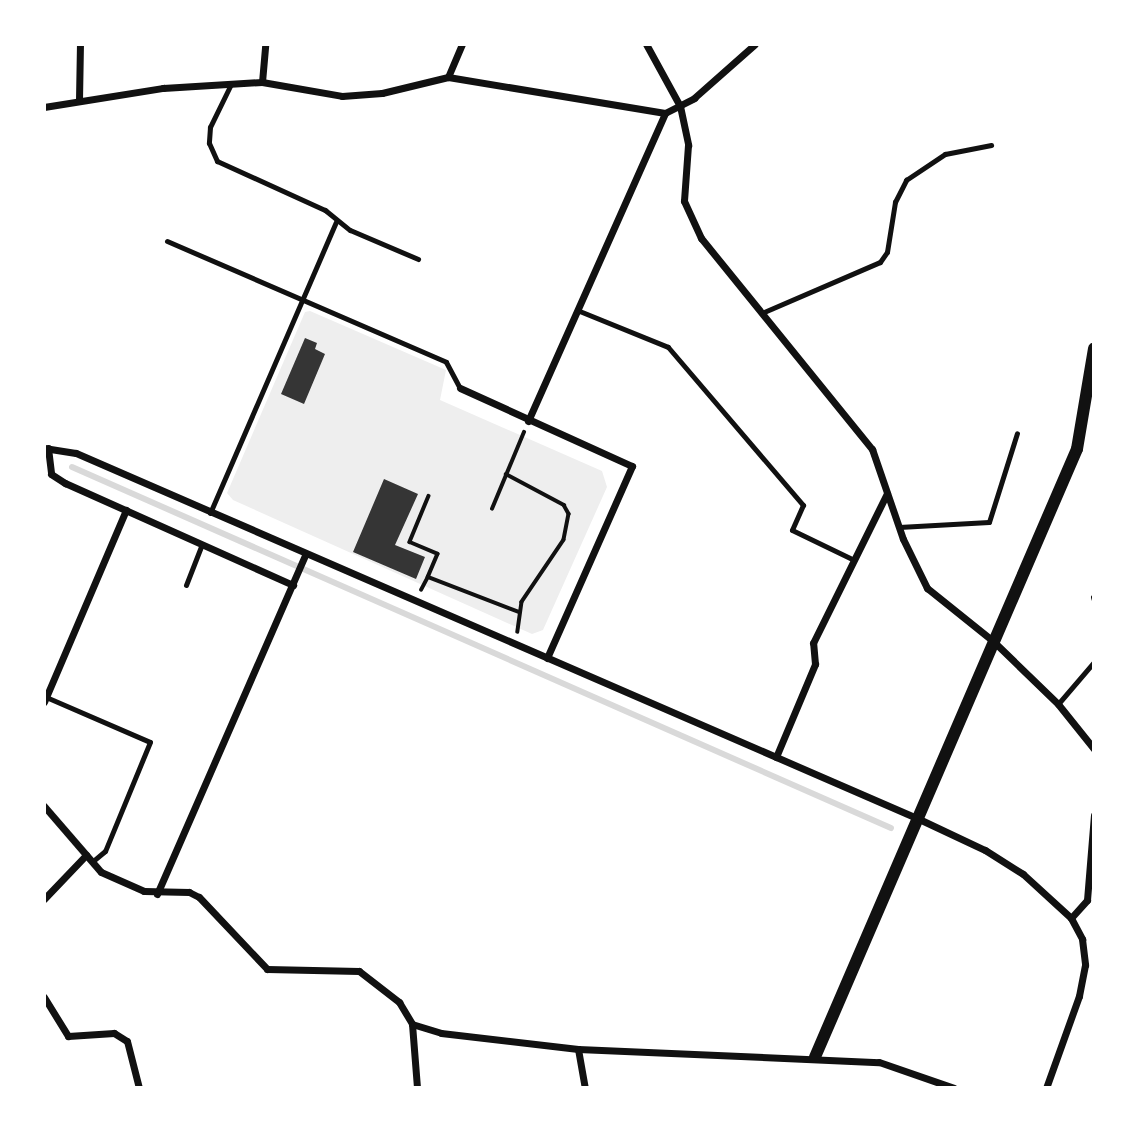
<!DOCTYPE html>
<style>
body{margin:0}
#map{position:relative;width:1138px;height:1132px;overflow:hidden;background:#fff;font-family:"Playfair Display",serif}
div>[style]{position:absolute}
.green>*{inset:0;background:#eee}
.stream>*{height:6px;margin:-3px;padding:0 3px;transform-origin:3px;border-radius:3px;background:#d9d9d9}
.building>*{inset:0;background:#353535}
.path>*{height:3.5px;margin:-1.75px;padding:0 1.75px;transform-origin:1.75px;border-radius:1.75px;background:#111}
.service>*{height:5px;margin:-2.5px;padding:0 2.5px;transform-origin:2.5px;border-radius:2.5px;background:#111}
.minor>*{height:7px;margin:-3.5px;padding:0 3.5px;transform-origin:3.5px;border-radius:3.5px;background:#111}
.tertiary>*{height:12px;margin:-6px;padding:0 6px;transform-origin:6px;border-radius:6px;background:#111}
span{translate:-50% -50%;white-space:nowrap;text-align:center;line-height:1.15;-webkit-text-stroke:6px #fff;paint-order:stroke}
.frame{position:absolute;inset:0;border:46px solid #fff;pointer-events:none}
</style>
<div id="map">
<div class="green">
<i style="clip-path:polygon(310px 311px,446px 370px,440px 400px,602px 471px,607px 487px,543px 630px,532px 634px,233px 500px,227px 493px,305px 312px)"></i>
</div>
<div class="stream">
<i style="left:72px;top:467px;width:895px;rotate:23.79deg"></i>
</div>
<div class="building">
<i style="clip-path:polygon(305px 338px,317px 343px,315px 349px,325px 354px,304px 404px,281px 394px)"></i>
<i style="clip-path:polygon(384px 479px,418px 494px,395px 545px,425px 557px,416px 579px,353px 552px)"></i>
</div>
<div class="path">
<i style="left:506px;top:474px;width:66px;rotate:28.1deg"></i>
<i style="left:564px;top:505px;width:10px;rotate:61deg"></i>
<i style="left:569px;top:514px;width:26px;rotate:101deg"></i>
<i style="left:564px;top:540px;width:75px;rotate:124.1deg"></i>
<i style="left:522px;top:602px;width:30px;rotate:98deg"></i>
<i style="left:429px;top:496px;width:50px;rotate:112.4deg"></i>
<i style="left:410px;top:542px;width:30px;rotate:23deg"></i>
<i style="left:438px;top:554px;width:25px;rotate:113deg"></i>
<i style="left:428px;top:577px;width:97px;rotate:21deg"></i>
<i style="left:492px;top:509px;width:83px;rotate:-67.4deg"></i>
<i style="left:421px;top:590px;width:15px;rotate:-62deg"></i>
</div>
<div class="service">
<i style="left:231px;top:84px;width:48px;rotate:116deg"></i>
<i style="left:210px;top:127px;width:16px;rotate:94deg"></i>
<i style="left:209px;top:143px;width:20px;rotate:66deg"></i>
<i style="left:217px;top:161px;width:119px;rotate:24.4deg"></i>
<i style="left:325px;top:210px;width:32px;rotate:39deg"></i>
<i style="left:350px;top:230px;width:74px;rotate:23.1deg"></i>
<i style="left:167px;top:241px;width:304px;rotate:23.4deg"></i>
<i style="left:446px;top:362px;width:30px;rotate:62deg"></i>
<i style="left:577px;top:310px;width:98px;rotate:22.1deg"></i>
<i style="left:668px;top:347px;width:208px;rotate:49.5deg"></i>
<i style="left:803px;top:505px;width:27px;rotate:114deg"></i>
<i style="left:792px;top:530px;width:69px;rotate:25.8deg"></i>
<i style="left:764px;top:312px;width:126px;rotate:-23.3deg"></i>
<i style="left:880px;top:262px;width:12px;rotate:-55deg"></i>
<i style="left:887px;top:252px;width:51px;rotate:-80.9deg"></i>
<i style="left:895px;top:202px;width:25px;rotate:-63deg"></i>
<i style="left:906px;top:180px;width:47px;rotate:-33.7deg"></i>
<i style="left:945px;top:154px;width:47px;rotate:-11.1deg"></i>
<i style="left:210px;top:513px;width:317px;rotate:-66.6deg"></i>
<i style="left:899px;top:527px;width:90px;rotate:-3.2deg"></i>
<i style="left:989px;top:522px;width:93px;rotate:-72.5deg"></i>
<i style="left:186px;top:585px;width:44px;rotate:-68.7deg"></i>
<i style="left:1093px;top:597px;width:3px;rotate:72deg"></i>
<i style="left:46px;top:697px;width:113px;rotate:23.4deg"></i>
<i style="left:150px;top:742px;width:118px;rotate:112.4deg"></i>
<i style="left:105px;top:851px;width:17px;rotate:140deg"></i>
<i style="left:1058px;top:704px;width:55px;rotate:-49.4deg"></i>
</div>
<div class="minor">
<i style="left:646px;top:44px;width:71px;rotate:61.3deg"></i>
<i style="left:680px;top:106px;width:40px;rotate:78deg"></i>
<i style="left:688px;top:145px;width:56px;rotate:94.1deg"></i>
<i style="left:684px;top:201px;width:41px;rotate:65.3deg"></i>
<i style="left:701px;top:238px;width:272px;rotate:51deg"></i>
<i style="left:872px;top:449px;width:95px;rotate:71deg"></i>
<i style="left:903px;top:539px;width:55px;rotate:63.9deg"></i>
<i style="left:927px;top:588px;width:83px;rotate:38.7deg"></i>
<i style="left:992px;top:640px;width:92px;rotate:44.1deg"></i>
<i style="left:1058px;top:704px;width:58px;rotate:51.3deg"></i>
<i style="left:448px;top:77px;width:220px;rotate:9.4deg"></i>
<i style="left:665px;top:113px;width:33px;rotate:-27deg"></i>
<i style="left:694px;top:98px;width:81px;rotate:-41.5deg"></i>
<i style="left:262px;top:82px;width:38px;rotate:-85deg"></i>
<i style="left:79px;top:100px;width:56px;rotate:-89deg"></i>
<i style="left:44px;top:107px;width:121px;rotate:-9.1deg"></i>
<i style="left:163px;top:88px;width:99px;rotate:-3.5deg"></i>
<i style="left:262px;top:82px;width:81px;rotate:9.9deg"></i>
<i style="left:342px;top:96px;width:40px;rotate:-4.3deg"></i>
<i style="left:382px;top:93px;width:68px;rotate:-13.6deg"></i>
<i style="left:448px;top:77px;width:36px;rotate:-67deg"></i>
<i style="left:460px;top:388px;width:189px;rotate:24.4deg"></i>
<i style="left:632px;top:466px;width:210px;rotate:113.9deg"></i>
<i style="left:528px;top:421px;width:337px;rotate:-66deg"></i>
<i style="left:44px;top:448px;width:32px;rotate:9deg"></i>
<i style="left:76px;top:453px;width:919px;rotate:23.47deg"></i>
<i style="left:919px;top:819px;width:73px;rotate:25.2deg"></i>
<i style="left:985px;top:850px;width:45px;rotate:32.3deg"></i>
<i style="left:1023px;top:874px;width:65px;rotate:42.5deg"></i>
<i style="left:1071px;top:918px;width:24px;rotate:62deg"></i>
<i style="left:1082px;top:939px;width:26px;rotate:83deg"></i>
<i style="left:1085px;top:965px;width:32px;rotate:101deg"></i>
<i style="left:1079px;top:996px;width:98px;rotate:109.7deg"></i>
<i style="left:48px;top:448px;width:26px;rotate:83deg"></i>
<i style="left:51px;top:474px;width:17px;rotate:33deg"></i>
<i style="left:65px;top:483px;width:250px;rotate:24.1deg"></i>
<i style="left:44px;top:702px;width:209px;rotate:-66.9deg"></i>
<i style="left:776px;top:757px;width:101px;rotate:-67.2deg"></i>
<i style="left:815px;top:664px;width:21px;rotate:-95deg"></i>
<i style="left:813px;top:643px;width:167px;rotate:-63.7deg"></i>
<i style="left:44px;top:806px;width:87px;rotate:49.2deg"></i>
<i style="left:101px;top:872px;width:47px;rotate:23.8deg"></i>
<i style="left:144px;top:891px;width:45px;rotate:1.3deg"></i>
<i style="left:189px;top:892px;width:11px;rotate:27deg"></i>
<i style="left:199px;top:897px;width:99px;rotate:46.6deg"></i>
<i style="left:267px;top:969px;width:92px;rotate:1.2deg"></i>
<i style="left:359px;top:971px;width:51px;rotate:37.8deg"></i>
<i style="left:399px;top:1002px;width:26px;rotate:59deg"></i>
<i style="left:412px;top:1024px;width:30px;rotate:17deg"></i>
<i style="left:441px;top:1033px;width:138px;rotate:6.7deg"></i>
<i style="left:578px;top:1049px;width:301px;rotate:2.5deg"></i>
<i style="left:879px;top:1062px;width:79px;rotate:19.1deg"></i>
<i style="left:157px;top:894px;width:369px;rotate:-66.4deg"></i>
<i style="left:44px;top:899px;width:61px;rotate:-46.3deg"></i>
<i style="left:1071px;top:918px;width:24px;rotate:-48deg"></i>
<i style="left:1087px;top:900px;width:85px;rotate:-85.3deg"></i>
<i style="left:44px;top:997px;width:46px;rotate:58.4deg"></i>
<i style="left:68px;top:1036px;width:46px;rotate:-3.7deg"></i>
<i style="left:114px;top:1033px;width:15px;rotate:32deg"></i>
<i style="left:127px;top:1041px;width:49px;rotate:75.7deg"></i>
<i style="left:412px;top:1024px;width:64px;rotate:85.5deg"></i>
<i style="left:578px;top:1049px;width:40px;rotate:80deg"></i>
</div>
<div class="tertiary">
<i style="left:815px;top:1057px;width:662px;rotate:-66.69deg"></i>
<i style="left:1077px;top:449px;width:102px;rotate:-80.4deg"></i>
</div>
<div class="frame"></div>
</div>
